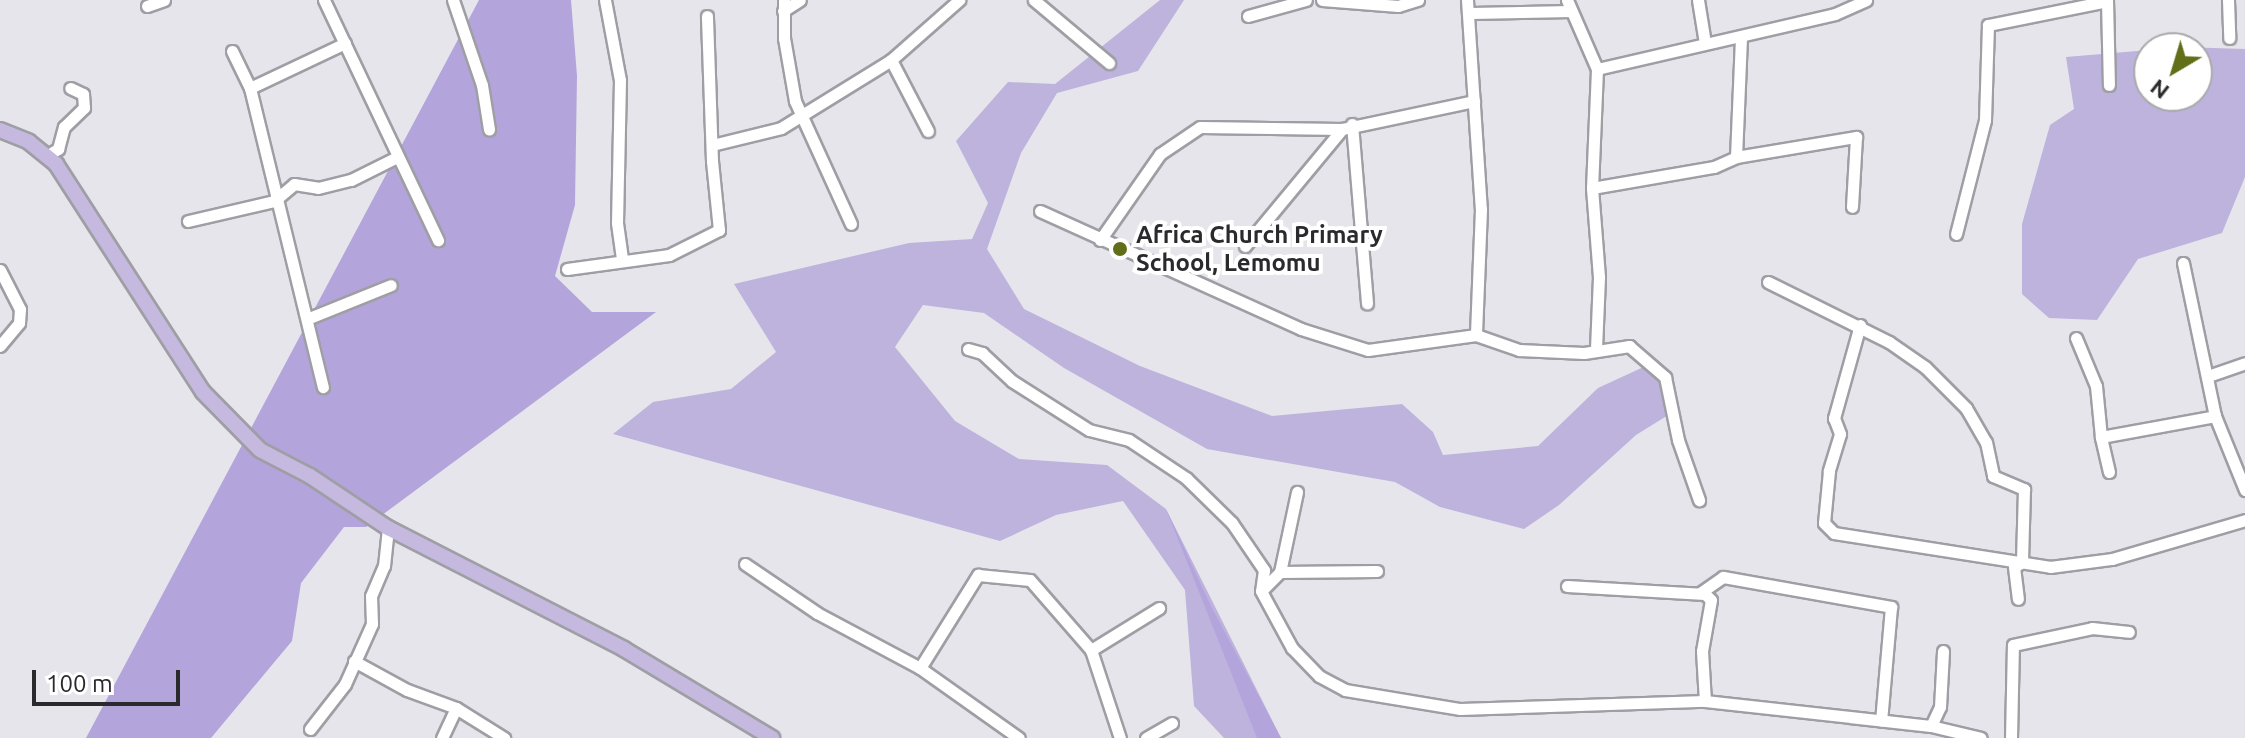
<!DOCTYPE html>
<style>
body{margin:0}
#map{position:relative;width:2245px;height:738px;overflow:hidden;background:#e6e5eb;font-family:Ubuntu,sans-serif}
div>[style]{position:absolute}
.green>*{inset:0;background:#beb3dd}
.forest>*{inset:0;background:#b4a4dc}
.roads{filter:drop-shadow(2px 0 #9f9ea4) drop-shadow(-2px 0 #9f9ea4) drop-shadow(0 2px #9f9ea4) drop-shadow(0 -2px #9f9ea4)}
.minor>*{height:11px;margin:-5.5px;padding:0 5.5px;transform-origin:5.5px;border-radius:5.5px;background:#fff}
.major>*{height:14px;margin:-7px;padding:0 7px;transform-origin:7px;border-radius:7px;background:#c5b9e0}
.dots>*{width:22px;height:22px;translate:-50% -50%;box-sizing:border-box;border:4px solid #fff;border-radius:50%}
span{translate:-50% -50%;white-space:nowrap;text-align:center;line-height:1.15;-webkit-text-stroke:8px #fff;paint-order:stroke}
.poi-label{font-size:24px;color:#2a292c;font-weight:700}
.left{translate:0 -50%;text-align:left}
.north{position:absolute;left:2133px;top:32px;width:80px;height:80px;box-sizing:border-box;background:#fff;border:2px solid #aaa9ab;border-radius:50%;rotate:218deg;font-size:22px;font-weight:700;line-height:32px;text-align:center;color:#2a292c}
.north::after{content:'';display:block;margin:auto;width:28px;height:36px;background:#626e18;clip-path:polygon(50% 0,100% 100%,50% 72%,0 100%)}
.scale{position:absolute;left:32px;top:670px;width:148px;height:36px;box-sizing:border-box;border:4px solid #2a292c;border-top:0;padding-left:10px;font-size:24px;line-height:28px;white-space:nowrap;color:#2a292c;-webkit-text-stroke:6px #fff;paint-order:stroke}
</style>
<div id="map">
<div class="green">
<i style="clip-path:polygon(1160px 0,1184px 0,1138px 71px,1057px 93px,1021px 153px,987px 249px,1024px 309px,1140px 366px,1272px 416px,1402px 404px,1433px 432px,1443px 455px,1538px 446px,1598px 388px,1650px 364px,1678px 409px,1636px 435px,1559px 505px,1524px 529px,1440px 507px,1395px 482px,1207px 449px,1064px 368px,984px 313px,923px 305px,895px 347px,955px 421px,1019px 459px,1107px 465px,1166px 509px,1281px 738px,1224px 738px,1194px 706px,1185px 590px,1123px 501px,1056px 515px,1000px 541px,613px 434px,653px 402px,731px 389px,776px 352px,734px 284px,909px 243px,972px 239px,988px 203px,956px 141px,1008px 82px,1055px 84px)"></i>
<i style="clip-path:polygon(2181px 47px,2245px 49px,2245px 177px,2222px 233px,2138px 259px,2097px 320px,2049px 318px,2022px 294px,2022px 224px,2050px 125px,2074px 109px,2066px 57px,2149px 50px,2149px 96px,2197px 96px,2197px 48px,2174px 48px)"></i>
</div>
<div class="forest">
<i style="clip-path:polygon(479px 0,571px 0,577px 76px,575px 205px,555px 276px,592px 312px,656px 312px,366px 527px,344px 527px,301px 583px,292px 641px,211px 738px,86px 738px)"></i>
<i style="clip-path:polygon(1166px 509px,1211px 606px,1281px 738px,1257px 738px)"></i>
</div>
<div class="roads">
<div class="minor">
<i style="left:324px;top:0;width:266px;rotate:64.6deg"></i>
<i style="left:453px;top:0;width:90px;rotate:71.2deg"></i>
<i style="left:482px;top:85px;width:45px;rotate:81deg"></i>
<i style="left:605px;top:0;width:81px;rotate:79.4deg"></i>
<i style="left:620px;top:80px;width:143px;rotate:91.2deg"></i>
<i style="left:617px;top:223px;width:37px;rotate:82deg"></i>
<i style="left:784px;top:0;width:38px;rotate:90deg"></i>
<i style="left:784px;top:38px;width:64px;rotate:80.1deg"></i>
<i style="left:795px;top:101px;width:135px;rotate:65.5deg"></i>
<i style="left:1034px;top:0;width:98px;rotate:40deg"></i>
<i style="left:1322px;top:0;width:76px;rotate:4.5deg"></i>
<i style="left:1398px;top:6px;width:21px;rotate:-17deg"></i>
<i style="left:1467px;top:0;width:209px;rotate:86.2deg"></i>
<i style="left:1481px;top:209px;width:126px;rotate:92.3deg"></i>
<i style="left:1567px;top:0;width:75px;rotate:66.5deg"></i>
<i style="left:1597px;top:69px;width:119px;rotate:92.4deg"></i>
<i style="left:1592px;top:188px;width:89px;rotate:85.5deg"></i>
<i style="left:1599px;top:277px;width:72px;rotate:92.4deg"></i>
<i style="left:1698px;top:0;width:44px;rotate:80.8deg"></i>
<i style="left:2107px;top:0;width:85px;rotate:88.7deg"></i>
<i style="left:2228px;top:0;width:38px;rotate:88deg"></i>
<i style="left:147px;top:6px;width:18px;rotate:-19deg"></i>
<i style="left:783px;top:11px;width:20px;rotate:-33deg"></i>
<i style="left:1471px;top:13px;width:100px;rotate:-1.1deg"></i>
<i style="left:1248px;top:16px;width:60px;rotate:-15.4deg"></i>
<i style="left:232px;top:51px;width:41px;rotate:64.1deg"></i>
<i style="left:250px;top:88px;width:308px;rotate:76.3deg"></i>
<i style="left:891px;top:60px;width:80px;rotate:62.5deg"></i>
<i style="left:1597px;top:69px;width:244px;rotate:-13deg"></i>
<i style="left:1835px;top:14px;width:34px;rotate:-24deg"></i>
<i style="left:250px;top:88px;width:105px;rotate:-25.3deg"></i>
<i style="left:1352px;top:124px;width:180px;rotate:85.2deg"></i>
<i style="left:712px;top:145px;width:71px;rotate:-13.8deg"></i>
<i style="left:781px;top:128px;width:129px;rotate:-31.7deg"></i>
<i style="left:891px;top:60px;width:91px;rotate:-41.4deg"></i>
<i style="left:48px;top:155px;width:12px;rotate:-31deg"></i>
<i style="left:58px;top:149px;width:23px;rotate:-75deg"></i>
<i style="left:64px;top:127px;width:28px;rotate:-44deg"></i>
<i style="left:84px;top:108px;width:14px;rotate:-94deg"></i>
<i style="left:83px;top:94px;width:14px;rotate:-155deg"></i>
<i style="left:1736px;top:157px;width:122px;rotate:-9.5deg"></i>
<i style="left:1856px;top:137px;width:70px;rotate:93.3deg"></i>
<i style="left:1592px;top:188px;width:124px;rotate:-9.8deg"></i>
<i style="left:1714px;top:167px;width:24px;rotate:-24deg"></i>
<i style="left:1736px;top:157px;width:120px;rotate:-87.6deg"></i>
<i style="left:1040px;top:211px;width:286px;rotate:24.3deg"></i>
<i style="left:1301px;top:329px;width:70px;rotate:17.4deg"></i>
<i style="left:1368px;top:350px;width:109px;rotate:-7.9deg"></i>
<i style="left:1476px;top:335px;width:46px;rotate:19.2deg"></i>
<i style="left:1519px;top:350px;width:65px;rotate:2.6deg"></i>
<i style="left:1584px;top:353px;width:46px;rotate:-8.8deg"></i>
<i style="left:1629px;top:346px;width:48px;rotate:40.7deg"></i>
<i style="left:1665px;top:377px;width:64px;rotate:78.3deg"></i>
<i style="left:1678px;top:440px;width:64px;rotate:70.7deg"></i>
<i style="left:188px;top:221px;width:88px;rotate:-13.1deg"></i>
<i style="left:274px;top:201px;width:26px;rotate:-40deg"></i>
<i style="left:294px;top:184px;width:24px;rotate:9deg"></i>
<i style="left:318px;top:188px;width:34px;rotate:-14deg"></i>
<i style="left:351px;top:180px;width:49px;rotate:-26.6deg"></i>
<i style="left:1956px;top:234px;width:118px;rotate:-75.7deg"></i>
<i style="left:1985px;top:120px;width:95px;rotate:-88.2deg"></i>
<i style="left:1988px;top:25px;width:121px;rotate:-11.4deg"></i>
<i style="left:1100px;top:240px;width:105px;rotate:-55.1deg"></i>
<i style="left:1160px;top:154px;width:48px;rotate:-34deg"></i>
<i style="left:1200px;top:127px;width:142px;rotate:0.8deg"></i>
<i style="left:1342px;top:129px;width:135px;rotate:-12deg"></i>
<i style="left:1245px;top:246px;width:152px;rotate:-50.3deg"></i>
<i style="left:2183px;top:263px;width:156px;rotate:78.2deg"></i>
<i style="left:2215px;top:416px;width:80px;rotate:67.9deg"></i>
<i style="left:567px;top:269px;width:103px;rotate:-7.8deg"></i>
<i style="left:669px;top:255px;width:56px;rotate:-26.6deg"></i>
<i style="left:719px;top:230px;width:69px;rotate:-95.8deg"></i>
<i style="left:712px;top:161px;width:145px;rotate:-92deg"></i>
<i style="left:0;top:270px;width:44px;rotate:62.9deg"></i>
<i style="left:20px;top:309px;width:14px;rotate:94deg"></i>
<i style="left:19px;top:323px;width:30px;rotate:130deg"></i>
<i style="left:1768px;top:282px;width:135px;rotate:26.4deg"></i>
<i style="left:1889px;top:342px;width:44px;rotate:34.8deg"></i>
<i style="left:1925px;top:367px;width:58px;rotate:45deg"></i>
<i style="left:1966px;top:408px;width:39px;rotate:60deg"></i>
<i style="left:1986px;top:442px;width:35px;rotate:78deg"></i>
<i style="left:1993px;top:476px;width:34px;rotate:23deg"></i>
<i style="left:2024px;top:489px;width:73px;rotate:91.6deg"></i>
<i style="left:2022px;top:562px;width:9px;rotate:148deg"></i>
<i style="left:2014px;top:567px;width:32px;rotate:83deg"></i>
<i style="left:309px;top:318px;width:88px;rotate:-21.9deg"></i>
<i style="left:1860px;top:325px;width:97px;rotate:105.6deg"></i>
<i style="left:1834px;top:418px;width:17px;rotate:69deg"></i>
<i style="left:1840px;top:434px;width:39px;rotate:107deg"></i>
<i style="left:1829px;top:471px;width:52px;rotate:95.5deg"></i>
<i style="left:1824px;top:523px;width:14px;rotate:45deg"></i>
<i style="left:1834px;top:533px;width:219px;rotate:8.9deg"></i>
<i style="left:2050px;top:567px;width:63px;rotate:-7.4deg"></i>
<i style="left:2112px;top:559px;width:139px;rotate:-16.3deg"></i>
<i style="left:2076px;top:338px;width:52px;rotate:67.4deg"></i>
<i style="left:2096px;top:386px;width:51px;rotate:84.4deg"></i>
<i style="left:968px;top:349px;width:15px;rotate:16deg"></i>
<i style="left:982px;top:353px;width:41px;rotate:43deg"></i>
<i style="left:1012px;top:381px;width:91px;rotate:32.5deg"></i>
<i style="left:1089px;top:430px;width:41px;rotate:14deg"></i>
<i style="left:1129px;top:440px;width:69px;rotate:33.7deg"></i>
<i style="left:1186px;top:478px;width:64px;rotate:44.4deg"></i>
<i style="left:1232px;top:523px;width:57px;rotate:55.8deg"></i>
<i style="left:1264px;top:570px;width:21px;rotate:98deg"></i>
<i style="left:1261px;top:591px;width:65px;rotate:61.5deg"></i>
<i style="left:1292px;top:648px;width:39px;rotate:46deg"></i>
<i style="left:1319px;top:676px;width:30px;rotate:28deg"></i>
<i style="left:1345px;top:690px;width:117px;rotate:9.4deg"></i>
<i style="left:1460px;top:709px;width:245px;rotate:-1.9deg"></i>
<i style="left:1705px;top:701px;width:227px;rotate:6.3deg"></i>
<i style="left:1931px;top:726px;width:51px;rotate:13.5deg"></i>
<i style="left:2208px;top:376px;width:39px;rotate:-19deg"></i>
<i style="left:2109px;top:472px;width:36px;rotate:-103deg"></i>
<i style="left:2101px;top:437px;width:116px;rotate:-10.4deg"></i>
<i style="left:745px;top:564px;width:87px;rotate:34.2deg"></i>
<i style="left:817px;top:613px;width:117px;rotate:28.1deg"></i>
<i style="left:920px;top:668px;width:121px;rotate:35.3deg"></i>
<i style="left:1280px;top:572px;width:97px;rotate:-0.6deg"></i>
<i style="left:1567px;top:586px;width:138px;rotate:3.3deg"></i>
<i style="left:1705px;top:594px;width:8px;rotate:45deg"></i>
<i style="left:1711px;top:600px;width:52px;rotate:100deg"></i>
<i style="left:1702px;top:651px;width:50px;rotate:86.6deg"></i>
<i style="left:1262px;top:590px;width:25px;rotate:-45deg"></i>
<i style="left:1280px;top:572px;width:82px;rotate:-78deg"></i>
<i style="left:1700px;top:593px;width:28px;rotate:-35deg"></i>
<i style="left:1723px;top:577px;width:171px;rotate:10.1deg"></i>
<i style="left:1891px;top:607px;width:114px;rotate:95deg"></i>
<i style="left:1091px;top:650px;width:80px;rotate:-31.7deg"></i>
<i style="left:354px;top:661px;width:60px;rotate:28.7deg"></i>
<i style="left:407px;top:690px;width:52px;rotate:20.2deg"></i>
<i style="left:456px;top:708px;width:57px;rotate:32deg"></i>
<i style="left:920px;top:668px;width:110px;rotate:-58.1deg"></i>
<i style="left:978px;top:575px;width:52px;rotate:5.5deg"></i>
<i style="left:1030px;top:580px;width:93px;rotate:48.9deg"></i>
<i style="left:1091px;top:650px;width:93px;rotate:71.8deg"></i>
<i style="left:1931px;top:726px;width:21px;rotate:-65deg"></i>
<i style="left:1940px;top:707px;width:56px;rotate:-86.9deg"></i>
<i style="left:310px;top:729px;width:57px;rotate:-52.1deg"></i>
<i style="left:345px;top:684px;width:66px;rotate:-65.8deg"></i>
<i style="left:372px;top:624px;width:28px;rotate:-92deg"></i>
<i style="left:371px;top:596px;width:33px;rotate:-67deg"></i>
<i style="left:384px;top:566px;width:38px;rotate:-84deg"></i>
<i style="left:442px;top:738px;width:33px;rotate:-65deg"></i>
<i style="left:1146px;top:738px;width:30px;rotate:-30deg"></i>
<i style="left:2011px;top:738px;width:93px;rotate:-88.8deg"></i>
<i style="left:2013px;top:645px;width:81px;rotate:-12.1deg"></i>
<i style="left:2092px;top:628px;width:37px;rotate:6deg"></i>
</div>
<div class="major">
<i style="left:0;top:130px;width:31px;rotate:22deg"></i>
<i style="left:29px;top:142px;width:35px;rotate:39deg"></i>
<i style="left:56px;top:164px;width:271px;rotate:57.2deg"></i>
<i style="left:203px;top:392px;width:81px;rotate:45.5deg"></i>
<i style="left:260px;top:450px;width:56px;rotate:27.5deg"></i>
<i style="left:310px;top:476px;width:94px;rotate:33.7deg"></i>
<i style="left:388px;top:528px;width:265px;rotate:27.1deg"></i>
<i style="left:624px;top:649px;width:173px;rotate:31deg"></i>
</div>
</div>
<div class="dots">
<i style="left:1120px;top:249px;background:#626e18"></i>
</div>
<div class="poi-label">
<span class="left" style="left:1136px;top:249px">Africa Church Primary<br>School, Lemomu</span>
</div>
<div class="north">N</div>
<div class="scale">100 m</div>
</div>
